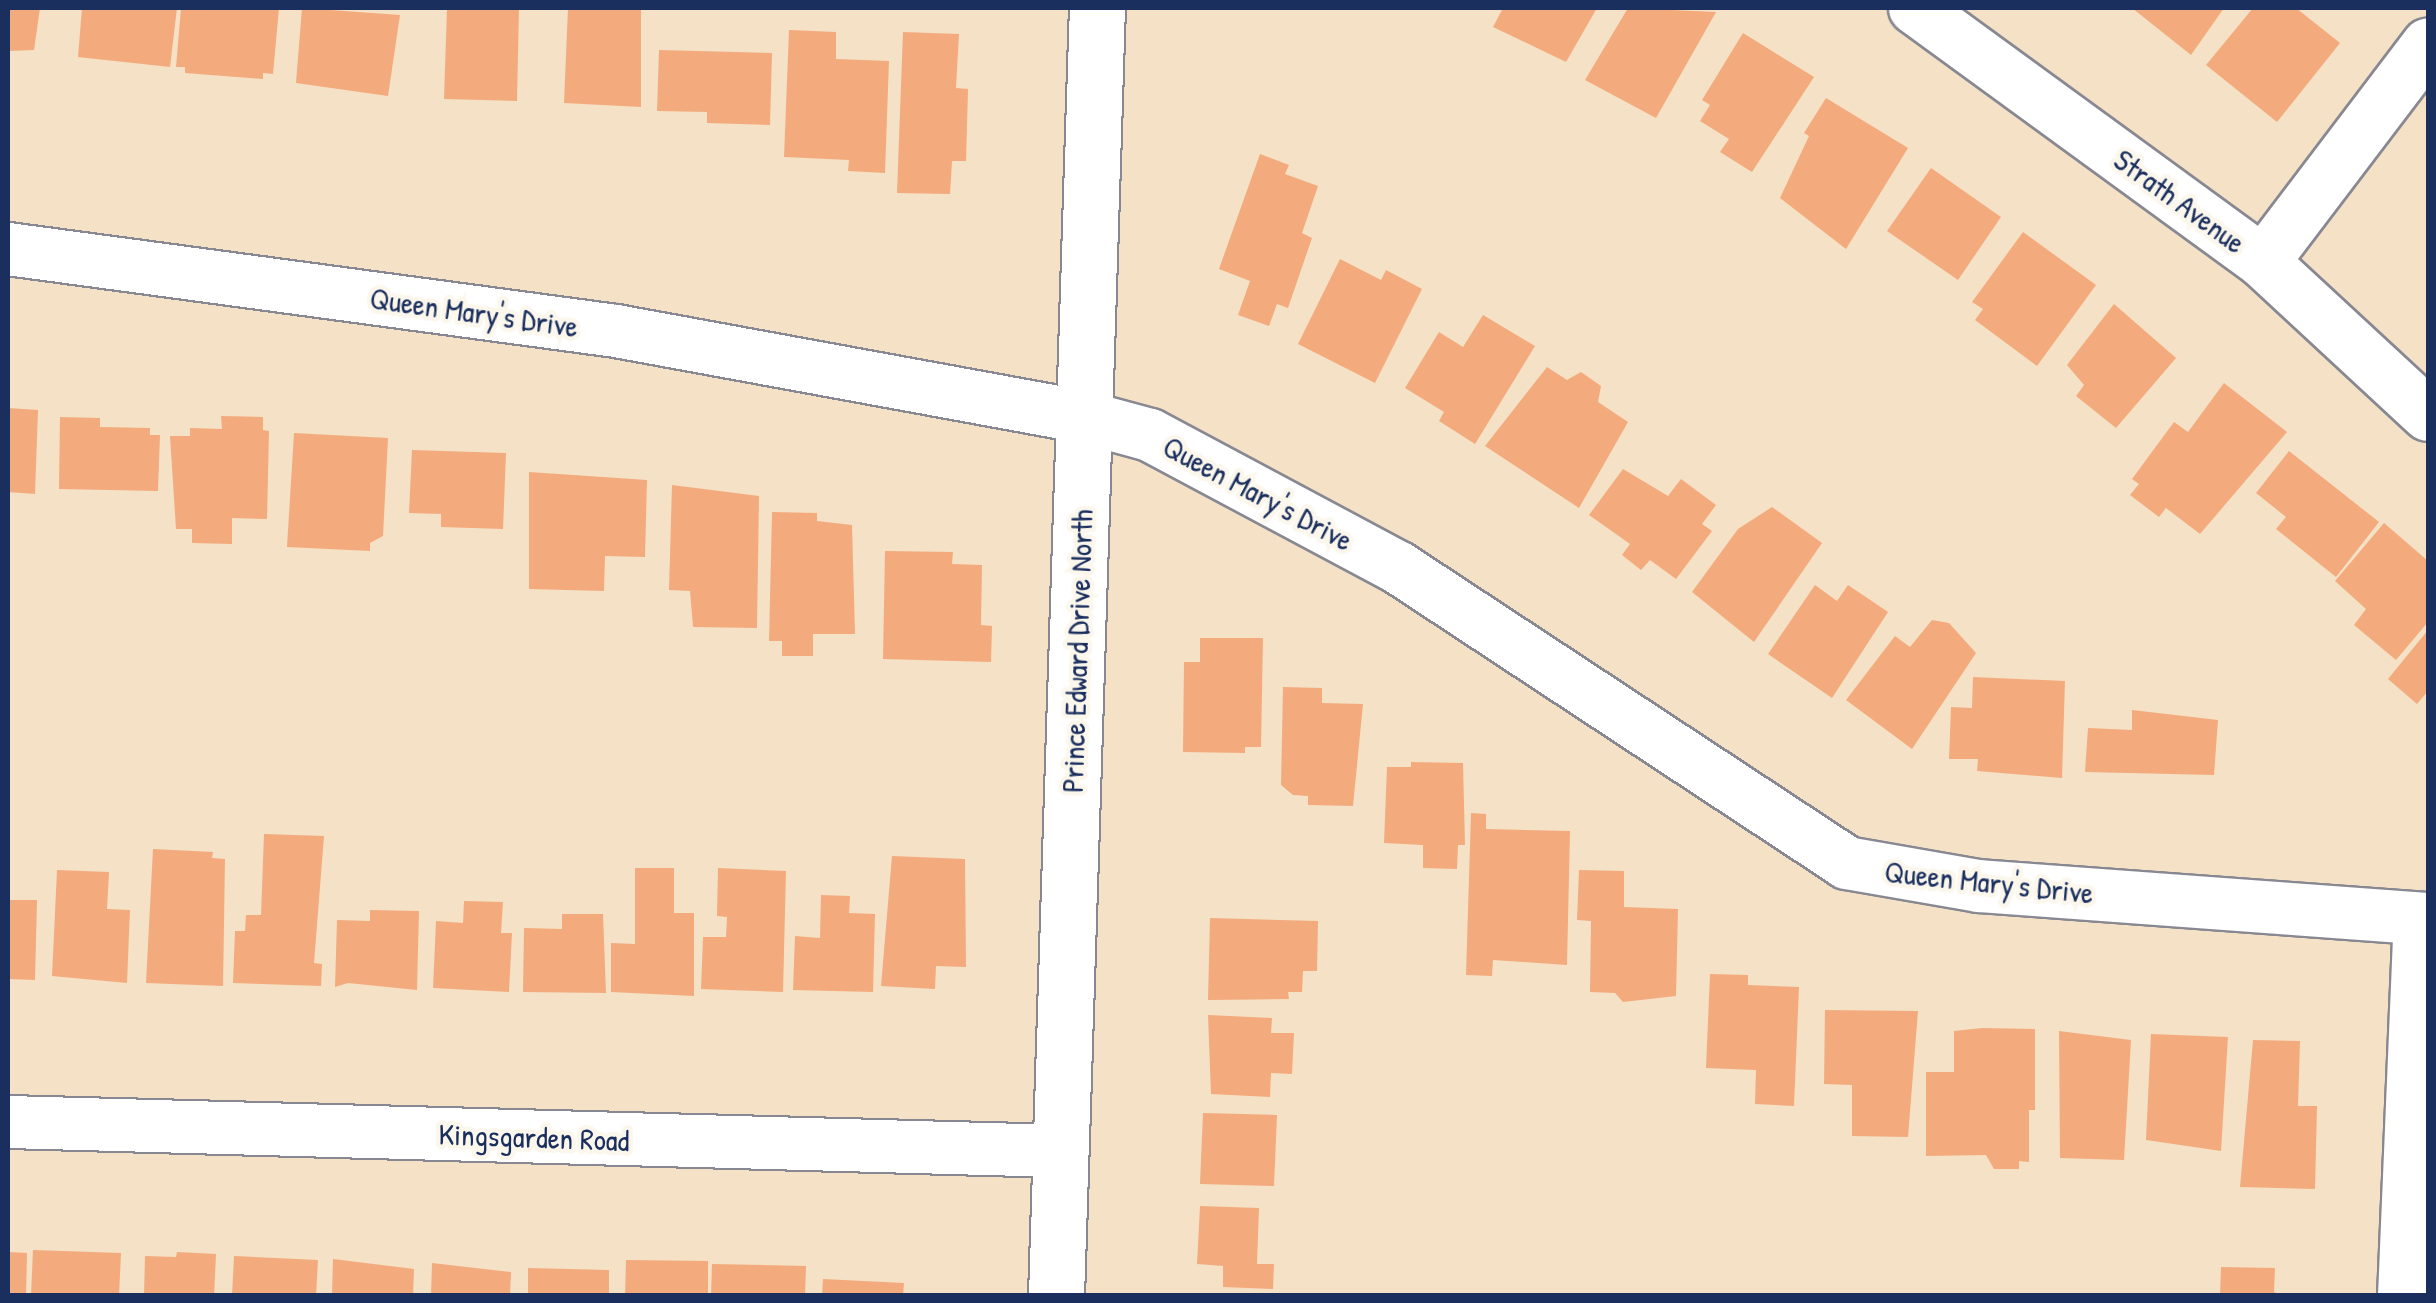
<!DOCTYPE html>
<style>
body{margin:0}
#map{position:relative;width:2436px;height:1303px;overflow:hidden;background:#f4e1c6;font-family:"Patrick Hand",sans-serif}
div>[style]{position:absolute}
.building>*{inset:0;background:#f3ab7d}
.roads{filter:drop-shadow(2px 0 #888892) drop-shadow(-2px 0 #888892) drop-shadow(0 2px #888892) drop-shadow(0 -2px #888892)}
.minor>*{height:52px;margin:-26px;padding:0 26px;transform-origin:26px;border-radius:26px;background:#fff}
.tertiary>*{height:55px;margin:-27.5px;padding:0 27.5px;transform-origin:27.5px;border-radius:27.5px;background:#fff}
span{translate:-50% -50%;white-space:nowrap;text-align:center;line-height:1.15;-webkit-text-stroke:9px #fbf7ec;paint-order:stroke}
.street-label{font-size:30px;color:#1b2f5e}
.frame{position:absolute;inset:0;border:10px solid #1b2f5e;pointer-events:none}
</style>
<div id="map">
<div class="building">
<i style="clip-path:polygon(8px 8px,40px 8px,34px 50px,8px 51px)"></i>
<i style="clip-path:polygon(82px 8px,177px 8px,170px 67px,78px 57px)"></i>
<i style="clip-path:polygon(181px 8px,279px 8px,273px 74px,263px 73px,263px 79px,185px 73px,185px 67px,176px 67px)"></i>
<i style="clip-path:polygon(302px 8px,400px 15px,388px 96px,296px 83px)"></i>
<i style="clip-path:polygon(447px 8px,519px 8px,517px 101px,444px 99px)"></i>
<i style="clip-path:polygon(568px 8px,641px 8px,641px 107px,564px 103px)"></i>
<i style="clip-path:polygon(1503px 8px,1597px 8px,1566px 62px,1493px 27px)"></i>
<i style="clip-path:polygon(1628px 8px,1716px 12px,1656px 118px,1585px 80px)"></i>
<i style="clip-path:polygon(2132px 8px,2224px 8px,2191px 55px)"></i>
<i style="clip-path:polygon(2253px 8px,2296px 8px,2340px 43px,2277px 122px,2206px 65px)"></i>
<i style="clip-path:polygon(789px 30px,836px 32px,836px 59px,889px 61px,885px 173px,848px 171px,849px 160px,784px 157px)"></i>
<i style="clip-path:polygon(903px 32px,959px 34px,956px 88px,968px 89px,966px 161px,952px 161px,950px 194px,897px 193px)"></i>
<i style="clip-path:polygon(1743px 33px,1814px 77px,1752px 172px,1720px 152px,1729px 139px,1700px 121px,1710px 105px,1702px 100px)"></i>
<i style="clip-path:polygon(659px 50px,772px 53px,770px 125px,707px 123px,707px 112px,657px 111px)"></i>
<i style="clip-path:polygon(1826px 98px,1908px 148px,1846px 249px,1780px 198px,1809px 136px,1804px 133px)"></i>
<i style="clip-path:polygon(1260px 154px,1289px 165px,1285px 174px,1318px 186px,1302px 233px,1312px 238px,1288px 308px,1277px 304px,1269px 326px,1238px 315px,1250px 281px,1219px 269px)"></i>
<i style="clip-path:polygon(1931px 168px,2001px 217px,1958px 280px,1887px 231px)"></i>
<i style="clip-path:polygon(2023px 232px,2096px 285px,2037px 366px,1975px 320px,1983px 309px,1972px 302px)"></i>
<i style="clip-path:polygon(1340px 259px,1381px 280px,1386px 270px,1422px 289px,1375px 383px,1298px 344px)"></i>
<i style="clip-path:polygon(2114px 304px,2176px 358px,2116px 428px,2076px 396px,2084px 385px,2067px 365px)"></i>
<i style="clip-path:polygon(1483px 315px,1535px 346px,1475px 444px,1439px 421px,1444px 412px,1405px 388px,1439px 332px,1463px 347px)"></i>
<i style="clip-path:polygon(1547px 367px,1567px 380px,1581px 372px,1601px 386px,1598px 402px,1628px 422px,1579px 508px,1485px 446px)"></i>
<i style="clip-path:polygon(2224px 383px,2287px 432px,2200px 534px,2166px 508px,2159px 517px,2130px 495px,2139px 484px,2132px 479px,2174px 422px,2188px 432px)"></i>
<i style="clip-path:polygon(8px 408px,38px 410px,35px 494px,8px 492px)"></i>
<i style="clip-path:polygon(221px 416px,263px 417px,263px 430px,269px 431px,267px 519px,232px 518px,232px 544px,192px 543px,192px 529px,176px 529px,170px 436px,190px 436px,190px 428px,222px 429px)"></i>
<i style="clip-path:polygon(60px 417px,100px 418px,100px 427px,150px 428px,150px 435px,160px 435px,158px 491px,59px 489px)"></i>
<i style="clip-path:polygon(294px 433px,388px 438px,383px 536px,370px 543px,370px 551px,287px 547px)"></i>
<i style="clip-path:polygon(412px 450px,506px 453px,503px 529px,441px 527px,441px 514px,409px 513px)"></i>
<i style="clip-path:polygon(2289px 451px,2379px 522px,2336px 577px,2276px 529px,2286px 517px,2256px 493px)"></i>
<i style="clip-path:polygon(1623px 469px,1668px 496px,1681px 479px,1716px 505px,1702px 524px,1712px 531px,1676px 579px,1650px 560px,1641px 570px,1622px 555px,1630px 544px,1589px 515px)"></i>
<i style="clip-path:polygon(529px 472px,647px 480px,645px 557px,605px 556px,604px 591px,529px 589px)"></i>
<i style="clip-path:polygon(672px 485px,759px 496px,757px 628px,693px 627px,690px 591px,669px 590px)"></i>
<i style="clip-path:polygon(1772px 507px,1822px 543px,1754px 642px,1692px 592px,1738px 529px)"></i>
<i style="clip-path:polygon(772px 512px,817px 513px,817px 521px,852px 525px,855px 634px,813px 634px,813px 656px,782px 656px,782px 641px,769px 641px)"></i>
<i style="clip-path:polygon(2384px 523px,2428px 561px,2428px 622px,2396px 660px,2354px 625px,2366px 609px,2335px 581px)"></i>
<i style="clip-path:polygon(885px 551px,953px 552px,952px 564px,982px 565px,981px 625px,992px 626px,991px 662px,883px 659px)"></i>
<i style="clip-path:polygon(1815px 585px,1837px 601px,1848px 585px,1888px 612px,1832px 698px,1768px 654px)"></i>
<i style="clip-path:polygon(1932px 620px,1949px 623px,1976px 653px,1912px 749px,1846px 700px,1895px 636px,1910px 647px)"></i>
<i style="clip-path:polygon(2428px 630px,2428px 691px,2417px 704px,2388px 679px)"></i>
<i style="clip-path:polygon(1200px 638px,1263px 638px,1261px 747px,1245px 747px,1245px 753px,1183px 752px,1184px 662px,1200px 662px)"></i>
<i style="clip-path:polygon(1973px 677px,2065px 681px,2062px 778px,1977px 771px,1978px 759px,1949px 759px,1951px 707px,1972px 708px)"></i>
<i style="clip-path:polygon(1283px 687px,1322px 688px,1322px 703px,1363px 704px,1353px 806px,1308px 805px,1308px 796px,1293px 795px,1281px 785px)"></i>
<i style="clip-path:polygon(2132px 710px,2218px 720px,2214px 775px,2085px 772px,2088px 728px,2132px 730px)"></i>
<i style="clip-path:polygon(1411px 762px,1463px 763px,1465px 845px,1458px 845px,1457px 869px,1423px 868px,1423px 845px,1384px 843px,1387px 767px,1411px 767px)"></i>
<i style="clip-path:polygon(1471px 813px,1486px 814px,1486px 829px,1570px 831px,1567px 965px,1493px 960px,1492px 976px,1466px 975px)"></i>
<i style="clip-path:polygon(264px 834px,324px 836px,314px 963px,322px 964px,321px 986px,233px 983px,235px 931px,245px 931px,246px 915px,261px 915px)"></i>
<i style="clip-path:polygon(153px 849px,213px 852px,212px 858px,225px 859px,223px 986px,146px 983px)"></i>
<i style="clip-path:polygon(892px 856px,965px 859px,966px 967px,936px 966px,935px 989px,881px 986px)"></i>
<i style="clip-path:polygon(635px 868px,674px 868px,674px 913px,694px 913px,694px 996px,611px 992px,611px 943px,635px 944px)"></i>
<i style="clip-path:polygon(718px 868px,786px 871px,783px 992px,701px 989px,703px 937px,726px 937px,727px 917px,717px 916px)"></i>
<i style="clip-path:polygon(57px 870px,109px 872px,107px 909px,130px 910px,127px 983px,52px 976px)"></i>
<i style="clip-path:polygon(1579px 870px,1624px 871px,1624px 907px,1678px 909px,1676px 996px,1623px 1002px,1615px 993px,1590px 992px,1591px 921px,1577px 920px)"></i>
<i style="clip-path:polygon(821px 895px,850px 896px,849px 913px,875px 914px,873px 992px,793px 990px,795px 936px,820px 938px)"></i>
<i style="clip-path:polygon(8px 900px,37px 900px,35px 980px,8px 979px)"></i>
<i style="clip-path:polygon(464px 901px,503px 902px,501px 933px,512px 933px,509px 992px,433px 988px,436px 921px,463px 923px)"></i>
<i style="clip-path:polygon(370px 910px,419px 911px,417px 990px,348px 983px,335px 987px,337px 920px,370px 921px)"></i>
<i style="clip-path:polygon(562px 914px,603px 914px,606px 993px,523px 992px,524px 928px,562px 929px)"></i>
<i style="clip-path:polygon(1210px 918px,1318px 921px,1317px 971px,1303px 971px,1302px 992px,1288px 992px,1289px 999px,1208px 1000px)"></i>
<i style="clip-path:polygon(1710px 974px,1748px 975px,1748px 985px,1799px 987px,1794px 1106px,1755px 1104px,1756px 1070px,1706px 1068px)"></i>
<i style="clip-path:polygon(1825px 1010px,1918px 1011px,1908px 1137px,1852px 1136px,1852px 1085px,1824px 1084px)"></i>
<i style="clip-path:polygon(1208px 1015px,1272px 1018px,1271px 1033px,1294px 1033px,1292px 1074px,1271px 1073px,1270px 1097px,1211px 1094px)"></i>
<i style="clip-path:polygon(1982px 1028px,2035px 1029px,2035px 1110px,2029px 1110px,2029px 1162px,2019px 1161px,2019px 1169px,1994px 1169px,1986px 1155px,1926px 1156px,1926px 1072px,1954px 1072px,1954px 1031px)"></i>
<i style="clip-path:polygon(2059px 1031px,2131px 1040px,2124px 1160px,2060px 1158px)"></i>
<i style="clip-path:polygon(2151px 1034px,2228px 1037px,2221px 1151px,2146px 1140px)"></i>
<i style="clip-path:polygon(2253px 1040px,2300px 1041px,2298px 1106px,2317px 1106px,2315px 1189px,2240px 1187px)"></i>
<i style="clip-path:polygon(1203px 1113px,1277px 1115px,1274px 1186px,1200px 1184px)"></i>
<i style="clip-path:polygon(1200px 1206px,1259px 1208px,1257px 1264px,1274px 1264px,1273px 1289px,1223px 1287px,1223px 1266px,1197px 1264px)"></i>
<i style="clip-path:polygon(33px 1250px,121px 1253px,119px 1296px,31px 1296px)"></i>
<i style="clip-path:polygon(8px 1252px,27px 1253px,26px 1296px,8px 1296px)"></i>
<i style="clip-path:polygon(177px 1252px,216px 1254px,214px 1296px,144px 1296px,145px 1256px,176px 1257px)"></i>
<i style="clip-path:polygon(234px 1256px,318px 1260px,316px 1296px,232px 1296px)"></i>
<i style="clip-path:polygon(333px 1259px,414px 1269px,413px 1296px,332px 1296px)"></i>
<i style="clip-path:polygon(626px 1260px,708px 1261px,708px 1296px,625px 1296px)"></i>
<i style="clip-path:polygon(432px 1263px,511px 1272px,510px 1296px,431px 1296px)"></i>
<i style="clip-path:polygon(712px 1264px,806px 1266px,805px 1296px,711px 1296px)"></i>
<i style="clip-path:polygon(2221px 1267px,2275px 1268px,2274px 1292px,2282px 1296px,2220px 1296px)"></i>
<i style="clip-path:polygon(528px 1268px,609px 1270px,609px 1296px,528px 1296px)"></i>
<i style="clip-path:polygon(823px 1279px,904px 1283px,903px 1296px,822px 1296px)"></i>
</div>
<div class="roads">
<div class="minor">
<i style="left:1915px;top:8px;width:431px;rotate:36.1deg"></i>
<i style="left:2263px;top:262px;width:225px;rotate:42.8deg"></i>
<i style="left:8px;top:249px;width:614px;rotate:7.68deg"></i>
<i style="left:616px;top:331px;width:476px;rotate:10.4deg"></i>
<i style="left:1084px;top:417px;width:68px;rotate:15.3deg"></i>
<i style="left:1150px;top:435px;width:282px;rotate:28.1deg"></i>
<i style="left:1399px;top:568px;width:536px;rotate:33.36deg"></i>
<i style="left:1847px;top:863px;width:134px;rotate:9.9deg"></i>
<i style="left:1979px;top:886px;width:450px;rotate:4.2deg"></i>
<i style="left:2263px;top:262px;width:273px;rotate:-52.8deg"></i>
<i style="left:8px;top:1122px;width:1053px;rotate:1.58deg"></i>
<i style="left:2404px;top:1296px;width:376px;rotate:-87.6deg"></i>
</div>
<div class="tertiary">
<i style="left:1056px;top:1296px;width:1289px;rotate:-88.18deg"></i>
</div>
</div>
<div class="street-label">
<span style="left:2180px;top:201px;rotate:36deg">Strath Avenue</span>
<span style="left:474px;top:312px;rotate:8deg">Queen Mary's Drive</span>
<span style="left:1258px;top:493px;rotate:28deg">Queen Mary's Drive</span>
<span style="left:1077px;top:651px;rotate:-88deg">Prince Edward Drive North</span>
<span style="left:1989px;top:882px;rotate:6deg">Queen Mary's Drive</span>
<span style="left:534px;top:1137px;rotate:2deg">Kingsgarden Road</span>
</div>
<div class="frame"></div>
</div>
